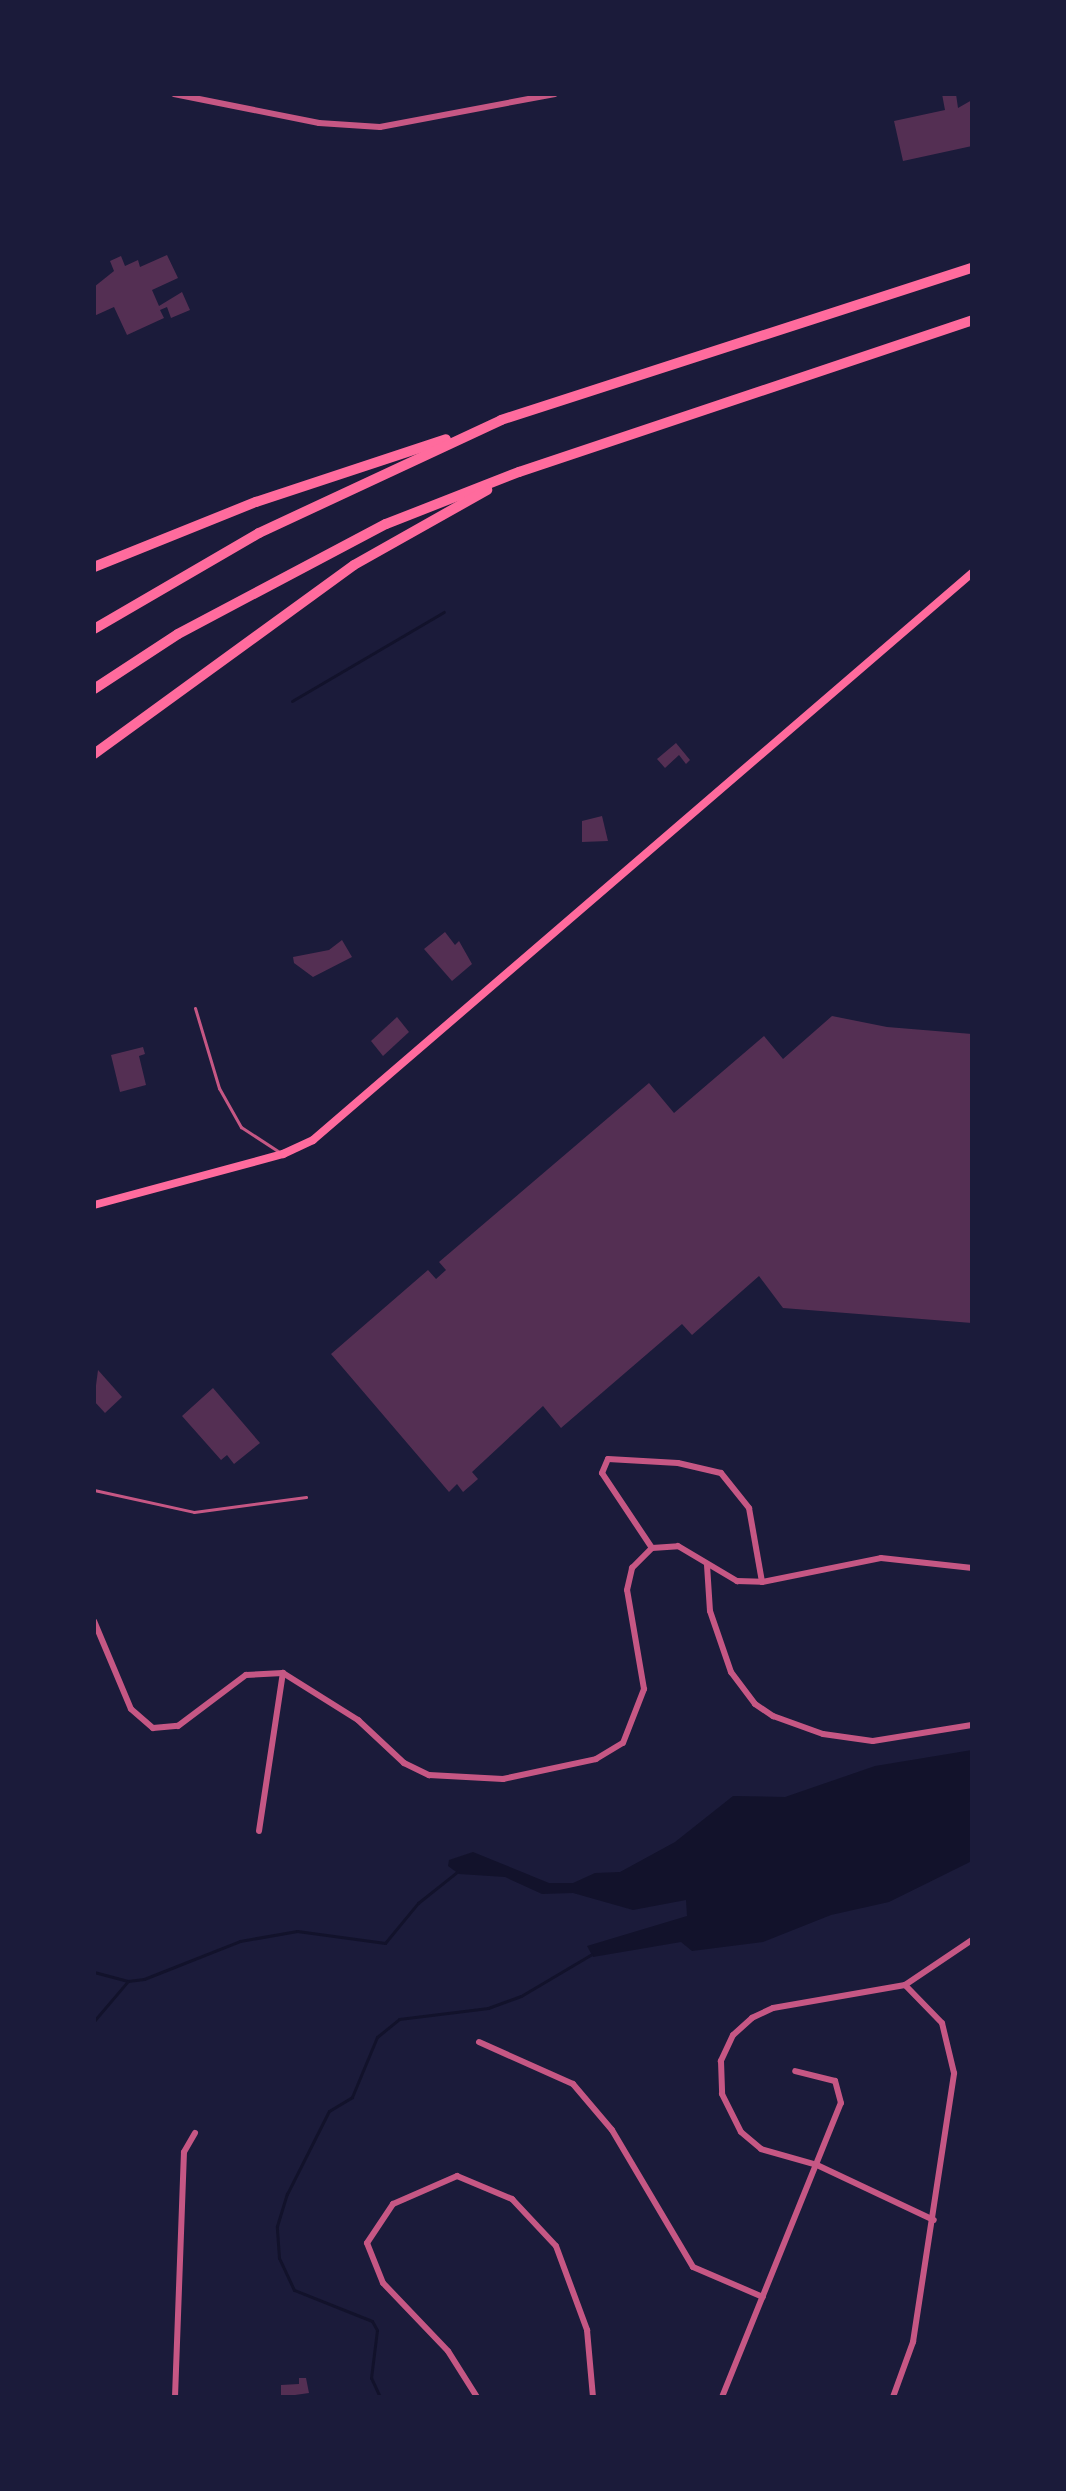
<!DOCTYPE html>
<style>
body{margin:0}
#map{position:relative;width:1066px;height:2491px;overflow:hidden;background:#1b1b3a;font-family:Mulish,sans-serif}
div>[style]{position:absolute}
.water>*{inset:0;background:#12122b}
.stream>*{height:3px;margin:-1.5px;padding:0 1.5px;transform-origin:1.5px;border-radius:1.5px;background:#12122b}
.building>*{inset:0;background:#542f53}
.service>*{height:3px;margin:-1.5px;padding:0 1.5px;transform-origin:1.5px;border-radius:1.5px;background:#c65784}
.minor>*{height:6px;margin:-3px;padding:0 3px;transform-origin:3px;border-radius:3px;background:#c65784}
.secondary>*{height:8px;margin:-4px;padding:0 4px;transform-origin:4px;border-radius:4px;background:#ff6b9d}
.motorway>*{height:10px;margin:-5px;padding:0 5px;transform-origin:5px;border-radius:5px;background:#ff6b9d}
span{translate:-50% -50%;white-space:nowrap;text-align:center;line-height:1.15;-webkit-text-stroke:6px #1b1b3a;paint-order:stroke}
.frame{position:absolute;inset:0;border:96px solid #1b1b3a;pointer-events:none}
</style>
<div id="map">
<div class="water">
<i style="clip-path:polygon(972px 1750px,972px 1861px,889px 1902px,831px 1915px,763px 1942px,692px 1951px,681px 1942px,593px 1957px,587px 1946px,687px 1916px,686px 1900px,633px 1910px,573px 1893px,542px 1894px,505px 1877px,459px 1874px,448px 1866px,449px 1860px,473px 1852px,549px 1883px,573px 1883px,595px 1873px,620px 1872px,675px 1842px,733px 1796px,785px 1797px,875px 1766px)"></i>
</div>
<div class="stream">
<i style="left:292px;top:701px;width:176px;rotate:-30.4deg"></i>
<i style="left:94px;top:1972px;width:35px;rotate:15deg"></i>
<i style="left:128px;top:1981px;width:16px;rotate:-7deg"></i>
<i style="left:144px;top:1979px;width:103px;rotate:-21.6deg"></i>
<i style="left:240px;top:1941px;width:58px;rotate:-10deg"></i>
<i style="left:297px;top:1931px;width:89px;rotate:7.8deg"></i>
<i style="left:385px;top:1943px;width:52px;rotate:-50.5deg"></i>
<i style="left:418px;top:1903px;width:50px;rotate:-38.5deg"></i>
<i style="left:94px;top:2021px;width:52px;rotate:-49.6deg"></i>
<i style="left:380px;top:2397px;width:21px;rotate:-115deg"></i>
<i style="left:371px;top:2378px;width:48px;rotate:-82.9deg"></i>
<i style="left:377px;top:2330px;width:10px;rotate:-119deg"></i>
<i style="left:372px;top:2321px;width:84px;rotate:-158.3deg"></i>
<i style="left:294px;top:2290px;width:35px;rotate:-115deg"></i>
<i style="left:279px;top:2258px;width:32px;rotate:-94deg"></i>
<i style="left:277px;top:2226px;width:34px;rotate:-73deg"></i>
<i style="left:287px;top:2194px;width:93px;rotate:-63.2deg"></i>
<i style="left:329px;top:2111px;width:27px;rotate:-31deg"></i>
<i style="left:352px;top:2097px;width:65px;rotate:-67.4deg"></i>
<i style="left:377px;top:2037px;width:28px;rotate:-39deg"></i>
<i style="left:399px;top:2019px;width:90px;rotate:-7deg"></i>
<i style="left:488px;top:2008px;width:35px;rotate:-20deg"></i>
<i style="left:521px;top:1996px;width:82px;rotate:-30.6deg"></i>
</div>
<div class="building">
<i style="clip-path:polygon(942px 94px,956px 94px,958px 108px,972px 100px,972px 146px,903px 161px,894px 121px,945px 110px)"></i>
<i style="clip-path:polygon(167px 255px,178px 278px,152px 290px,159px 306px,182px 292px,190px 310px,171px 318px,167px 307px,160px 310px,164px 318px,127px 335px,114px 307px,94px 316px,94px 287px,114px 271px,110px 261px,121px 256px,125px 266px,138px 260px,140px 267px)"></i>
<i style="clip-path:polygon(676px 743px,690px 760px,686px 764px,679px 755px,665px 768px,657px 759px)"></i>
<i style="clip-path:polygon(602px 816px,608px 841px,582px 842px,582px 821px)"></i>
<i style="clip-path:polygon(445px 932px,455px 945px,459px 941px,472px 964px,452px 981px,424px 949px)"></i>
<i style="clip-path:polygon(342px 940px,352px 957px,313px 977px,294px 963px,293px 957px,329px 950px)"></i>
<i style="clip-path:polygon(832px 1016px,887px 1027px,972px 1034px,972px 1323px,783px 1308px,759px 1276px,692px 1335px,682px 1324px,561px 1428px,543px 1406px,472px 1472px,478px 1479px,463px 1492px,457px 1484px,449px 1492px,331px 1354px,428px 1270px,436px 1279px,446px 1270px,439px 1262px,649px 1083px,674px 1113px,764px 1036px,783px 1059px)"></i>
<i style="clip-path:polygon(397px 1017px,409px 1032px,383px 1056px,371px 1041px)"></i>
<i style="clip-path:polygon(143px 1047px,145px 1054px,139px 1056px,146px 1085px,120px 1092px,111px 1055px)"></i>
<i style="clip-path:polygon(98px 1370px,122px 1397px,105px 1413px,94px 1401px)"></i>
<i style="clip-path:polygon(213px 1388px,260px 1443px,234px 1464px,227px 1455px,221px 1460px,182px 1416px)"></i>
<i style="clip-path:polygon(299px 2378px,306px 2378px,309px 2393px,281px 2397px,281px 2385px,299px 2384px)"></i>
</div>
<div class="service">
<i style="left:195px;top:1008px;width:84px;rotate:73.3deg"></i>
<i style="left:219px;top:1088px;width:45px;rotate:60.6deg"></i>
<i style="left:241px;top:1127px;width:48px;rotate:33deg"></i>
<i style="left:94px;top:1490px;width:102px;rotate:12.4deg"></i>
<i style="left:194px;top:1512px;width:113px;rotate:-7.6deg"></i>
</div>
<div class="minor">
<i style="left:174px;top:94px;width:148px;rotate:11.3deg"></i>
<i style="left:319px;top:123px;width:61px;rotate:3.8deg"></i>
<i style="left:380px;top:127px;width:178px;rotate:-10.7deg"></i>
<i style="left:652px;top:1548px;width:90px;rotate:-123.7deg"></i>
<i style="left:602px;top:1473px;width:15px;rotate:-67deg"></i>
<i style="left:608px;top:1459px;width:70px;rotate:3.3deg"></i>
<i style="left:678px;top:1463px;width:44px;rotate:13.1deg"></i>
<i style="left:721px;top:1473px;width:45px;rotate:51.3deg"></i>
<i style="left:749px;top:1508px;width:75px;rotate:80deg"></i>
<i style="left:707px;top:1565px;width:46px;rotate:86.3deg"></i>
<i style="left:710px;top:1611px;width:65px;rotate:71deg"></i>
<i style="left:731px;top:1672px;width:40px;rotate:53deg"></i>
<i style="left:755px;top:1704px;width:22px;rotate:34deg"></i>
<i style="left:773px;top:1716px;width:53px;rotate:19.8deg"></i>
<i style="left:823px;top:1734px;width:50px;rotate:8deg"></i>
<i style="left:873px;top:1741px;width:100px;rotate:-9.2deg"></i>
<i style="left:94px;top:1621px;width:95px;rotate:67.2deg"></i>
<i style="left:131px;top:1709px;width:29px;rotate:41deg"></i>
<i style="left:153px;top:1728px;width:25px;rotate:-5deg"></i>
<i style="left:178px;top:1726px;width:85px;rotate:-36.9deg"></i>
<i style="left:246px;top:1675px;width:37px;rotate:-3deg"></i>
<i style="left:283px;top:1673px;width:89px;rotate:32.1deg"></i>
<i style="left:358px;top:1720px;width:63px;rotate:43.1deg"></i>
<i style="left:404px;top:1763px;width:28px;rotate:26deg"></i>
<i style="left:429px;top:1775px;width:74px;rotate:3.1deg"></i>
<i style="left:503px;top:1779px;width:95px;rotate:-12.1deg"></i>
<i style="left:596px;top:1759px;width:31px;rotate:-31deg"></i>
<i style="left:623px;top:1743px;width:58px;rotate:-68.7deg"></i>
<i style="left:644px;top:1689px;width:100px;rotate:-99.7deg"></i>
<i style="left:627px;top:1590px;width:23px;rotate:-77deg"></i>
<i style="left:632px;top:1568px;width:28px;rotate:-45deg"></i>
<i style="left:652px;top:1548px;width:26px;rotate:-4deg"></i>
<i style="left:678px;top:1546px;width:69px;rotate:30.7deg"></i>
<i style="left:737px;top:1581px;width:25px;rotate:2deg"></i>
<i style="left:762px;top:1582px;width:121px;rotate:-11.4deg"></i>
<i style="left:881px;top:1558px;width:92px;rotate:6.3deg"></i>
<i style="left:259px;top:1831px;width:160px;rotate:-81.4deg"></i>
<i style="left:905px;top:1985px;width:134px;rotate:170.1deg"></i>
<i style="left:773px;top:2008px;width:23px;rotate:155deg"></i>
<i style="left:752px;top:2018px;width:25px;rotate:138deg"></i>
<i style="left:733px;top:2035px;width:29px;rotate:115deg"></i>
<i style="left:721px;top:2061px;width:33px;rotate:88deg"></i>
<i style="left:722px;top:2094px;width:42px;rotate:63.4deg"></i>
<i style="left:741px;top:2132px;width:26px;rotate:40deg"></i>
<i style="left:761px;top:2149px;width:58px;rotate:15.9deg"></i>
<i style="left:817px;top:2165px;width:129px;rotate:25.2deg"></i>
<i style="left:905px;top:1985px;width:81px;rotate:-33.9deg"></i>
<i style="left:479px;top:2042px;width:103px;rotate:24.1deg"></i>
<i style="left:573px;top:2084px;width:60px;rotate:49.7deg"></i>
<i style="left:612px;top:2130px;width:159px;rotate:59.4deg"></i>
<i style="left:693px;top:2267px;width:76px;rotate:23.2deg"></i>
<i style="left:175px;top:2397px;width:245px;rotate:-87.9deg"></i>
<i style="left:184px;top:2152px;width:22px;rotate:-60deg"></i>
<i style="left:477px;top:2397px;width:54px;rotate:-122.2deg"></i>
<i style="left:448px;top:2351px;width:94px;rotate:-133.7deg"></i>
<i style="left:383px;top:2283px;width:43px;rotate:-111.8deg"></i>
<i style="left:367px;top:2243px;width:47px;rotate:-56.3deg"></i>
<i style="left:393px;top:2204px;width:70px;rotate:-23.6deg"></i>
<i style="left:457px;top:2176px;width:60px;rotate:22.7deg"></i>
<i style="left:512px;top:2199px;width:64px;rotate:46.9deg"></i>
<i style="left:556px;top:2246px;width:90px;rotate:69.7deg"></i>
<i style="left:587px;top:2330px;width:67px;rotate:84.9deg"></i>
<i style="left:722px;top:2397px;width:317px;rotate:-68deg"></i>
<i style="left:841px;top:2103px;width:23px;rotate:-105deg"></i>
<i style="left:835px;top:2081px;width:41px;rotate:-166deg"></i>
<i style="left:893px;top:2397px;width:59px;rotate:-70deg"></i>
<i style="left:913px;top:2342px;width:272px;rotate:-81.3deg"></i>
<i style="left:954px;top:2073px;width:51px;rotate:-103.5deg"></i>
<i style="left:942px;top:2023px;width:53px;rotate:-134.2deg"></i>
</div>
<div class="secondary">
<i style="left:94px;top:1205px;width:196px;rotate:-15.1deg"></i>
<i style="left:283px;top:1154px;width:33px;rotate:-25deg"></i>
<i style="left:313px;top:1140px;width:869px;rotate:-40.71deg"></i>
</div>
<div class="motorway">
<i style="left:94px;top:567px;width:175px;rotate:-21.9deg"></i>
<i style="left:256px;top:502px;width:200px;rotate:-18.3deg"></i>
<i style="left:94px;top:629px;width:191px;rotate:-30.2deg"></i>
<i style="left:259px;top:533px;width:267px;rotate:-25deg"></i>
<i style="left:501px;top:420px;width:495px;rotate:-17.9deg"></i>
<i style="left:94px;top:689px;width:100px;rotate:-33.2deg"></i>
<i style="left:178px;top:634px;width:235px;rotate:-27.9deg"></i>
<i style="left:386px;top:524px;width:143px;rotate:-21.4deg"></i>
<i style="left:519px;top:472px;width:478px;rotate:-18.5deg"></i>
<i style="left:94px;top:754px;width:321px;rotate:-36deg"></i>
<i style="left:354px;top:565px;width:153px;rotate:-29.4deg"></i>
</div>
<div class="frame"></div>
</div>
